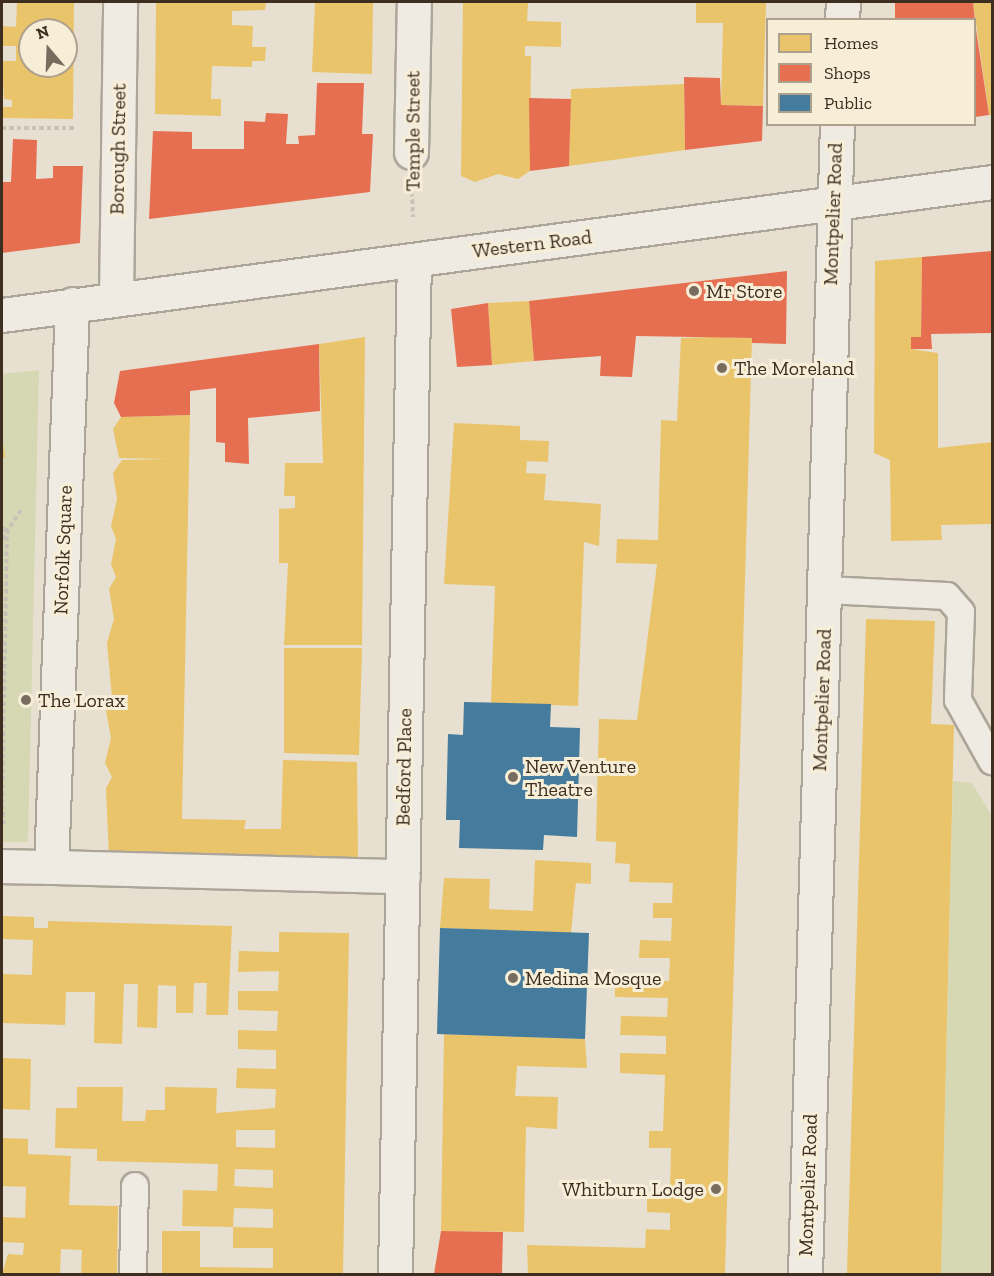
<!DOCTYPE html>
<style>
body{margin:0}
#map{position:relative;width:994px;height:1276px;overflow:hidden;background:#e7e0d1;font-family:"Zilla Slab",serif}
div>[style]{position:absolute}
.green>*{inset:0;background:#d6d7b3}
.homes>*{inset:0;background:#e9c46a}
.shops>*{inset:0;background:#e76f51}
.public>*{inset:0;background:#457b9d}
.path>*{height:4px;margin-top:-2px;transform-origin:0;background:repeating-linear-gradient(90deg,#c8c2b9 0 4.5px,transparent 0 7.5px)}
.roads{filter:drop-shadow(2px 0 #ada599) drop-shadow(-2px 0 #ada599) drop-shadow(0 2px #ada599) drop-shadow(0 -2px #ada599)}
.lane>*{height:26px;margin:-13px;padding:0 13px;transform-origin:13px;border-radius:13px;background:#efebe3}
.street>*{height:33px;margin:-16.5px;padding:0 16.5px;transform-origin:16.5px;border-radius:16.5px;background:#efebe3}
.secondary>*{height:33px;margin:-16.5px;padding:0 16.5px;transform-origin:16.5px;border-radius:16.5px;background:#efebe3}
.dots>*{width:16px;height:16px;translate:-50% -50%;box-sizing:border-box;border:3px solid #f7eed8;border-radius:50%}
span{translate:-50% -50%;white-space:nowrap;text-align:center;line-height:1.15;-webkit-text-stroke:6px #f7eed8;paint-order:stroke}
.street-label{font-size:20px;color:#3d2e20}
.poi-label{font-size:20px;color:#3d2e20}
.left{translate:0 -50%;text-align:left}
.right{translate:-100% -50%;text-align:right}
.frame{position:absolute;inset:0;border:3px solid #3d2e20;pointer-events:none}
.legend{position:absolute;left:766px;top:18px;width:210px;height:108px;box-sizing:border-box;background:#f7eed8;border:2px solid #ada18e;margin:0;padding:8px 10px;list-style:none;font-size:18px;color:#3d2e20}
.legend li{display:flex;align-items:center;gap:12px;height:30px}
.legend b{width:30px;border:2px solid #ada18e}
.north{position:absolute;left:18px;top:18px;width:60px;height:60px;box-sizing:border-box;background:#f7eed8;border:2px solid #ada18e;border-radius:50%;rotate:341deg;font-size:16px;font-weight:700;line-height:24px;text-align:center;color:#3d2e20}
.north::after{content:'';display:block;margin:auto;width:21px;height:27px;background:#786c5e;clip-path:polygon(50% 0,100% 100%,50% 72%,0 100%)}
</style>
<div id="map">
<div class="green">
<i style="clip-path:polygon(39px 370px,28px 842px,2px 842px,2px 374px)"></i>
<i style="clip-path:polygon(953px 781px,972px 783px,992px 816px,992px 1274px,941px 1274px)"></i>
</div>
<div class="homes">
<i style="clip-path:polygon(evenodd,17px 2px,74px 2px,73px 119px,2px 118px,2px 107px,12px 107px,12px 100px,4px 99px,2px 61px,16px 61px,16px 46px,2px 46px,2px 26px,16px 27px,17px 2px,30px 30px,66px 30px,66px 66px,30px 66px,30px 30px)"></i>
<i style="clip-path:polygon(156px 2px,266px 2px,265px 10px,232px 11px,232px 25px,253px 26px,252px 47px,266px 47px,265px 61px,252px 61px,252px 67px,212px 66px,211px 99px,221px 99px,221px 116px,155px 114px)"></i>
<i style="clip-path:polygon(315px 2px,373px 2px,372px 74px,312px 72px)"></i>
<i style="clip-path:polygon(463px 2px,528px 2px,527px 21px,561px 22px,561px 47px,525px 46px,525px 56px,531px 56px,530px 171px,518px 179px,498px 174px,475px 182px,461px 176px)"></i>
<i style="clip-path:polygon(696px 2px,766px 2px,763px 106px,721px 105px,723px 23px,696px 23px)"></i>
<i style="clip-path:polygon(973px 2px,992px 2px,992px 115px,989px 115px)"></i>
<i style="clip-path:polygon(684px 84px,685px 150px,569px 166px,571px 89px)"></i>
<i style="clip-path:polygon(922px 257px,921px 337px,911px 337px,911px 349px,938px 353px,938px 448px,992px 442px,992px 524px,941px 525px,942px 540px,891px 541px,890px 460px,874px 453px,875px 261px)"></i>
<i style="clip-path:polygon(529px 301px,534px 361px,492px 365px,488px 303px)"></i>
<i style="clip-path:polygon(365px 337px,362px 645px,284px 645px,288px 563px,279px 563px,279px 509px,295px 508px,295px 496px,284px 496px,285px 463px,323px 463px,319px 344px)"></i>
<i style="clip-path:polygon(713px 337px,752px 338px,725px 1274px,528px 1274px,527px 1245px,645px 1248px,646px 1229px,670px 1230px,670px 1213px,647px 1212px,647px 1194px,670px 1195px,671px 1148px,649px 1148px,649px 1131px,663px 1131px,665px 1075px,620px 1073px,620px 1053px,666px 1054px,666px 1036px,620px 1035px,621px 1016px,667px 1017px,668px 998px,615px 997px,615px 979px,669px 981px,670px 958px,639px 958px,640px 940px,671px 941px,672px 918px,653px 918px,653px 903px,672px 903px,673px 883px,629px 882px,630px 864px,615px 863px,616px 842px,596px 841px,599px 719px,637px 720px,657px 564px,616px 563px,617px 539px,658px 540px,661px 420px,677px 421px,681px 338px)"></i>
<i style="clip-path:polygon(190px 415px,182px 819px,246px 820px,244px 829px,281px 829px,283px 760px,357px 762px,358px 859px,109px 859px,106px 788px,112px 777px,105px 763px,111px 738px,106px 711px,112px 698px,107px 643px,114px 619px,109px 589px,116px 577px,111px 564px,116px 539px,111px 526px,117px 499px,113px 473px,122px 460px,169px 459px,119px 458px,113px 429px,121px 417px)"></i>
<i style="clip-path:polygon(454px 423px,520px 426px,520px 440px,549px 441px,548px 462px,527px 461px,526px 473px,546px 474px,544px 500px,601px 504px,599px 546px,584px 542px,578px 706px,491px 703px,495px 586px,444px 584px)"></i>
<i style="clip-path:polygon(2px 435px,5px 457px,2px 459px)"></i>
<i style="clip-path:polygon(866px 619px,935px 621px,931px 724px,954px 725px,941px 1274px,847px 1274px)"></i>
<i style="clip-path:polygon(284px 648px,362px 648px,359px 755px,284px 753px)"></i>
<i style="clip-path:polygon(535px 860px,591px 863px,591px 884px,576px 883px,571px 933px,440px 928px,444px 878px,490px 879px,489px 909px,533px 911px)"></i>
<i style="clip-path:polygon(2px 916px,34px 917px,34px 928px,48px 928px,48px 921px,232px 926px,228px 1015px,206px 1015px,207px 983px,194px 983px,193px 1013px,176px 1013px,176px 986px,158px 985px,157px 1028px,137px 1027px,138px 984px,124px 984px,122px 1044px,94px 1043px,95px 992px,66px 992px,65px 1025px,2px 1023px,2px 974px,32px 975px,33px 940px,2px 939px)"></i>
<i style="clip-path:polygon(evenodd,279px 932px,349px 933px,343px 1274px,162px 1274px,162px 1231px,200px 1231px,200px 1267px,273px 1268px,273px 1248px,233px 1248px,233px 1227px,273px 1228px,273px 1209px,234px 1208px,233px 1227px,182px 1226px,183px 1190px,217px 1191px,218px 1164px,97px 1161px,97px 1149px,55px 1148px,56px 1108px,77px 1108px,77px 1087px,123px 1087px,122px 1121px,145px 1121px,146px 1110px,165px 1110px,165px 1087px,217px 1088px,216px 1113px,275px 1108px,276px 1089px,236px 1088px,237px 1068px,276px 1069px,276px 1050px,238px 1049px,238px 1030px,277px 1031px,278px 1011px,238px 1010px,238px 991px,278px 991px,279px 971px,238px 972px,239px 951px,279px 952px,279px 932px,236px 1130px,275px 1130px,275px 1148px,236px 1147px,236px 1130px,279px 932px,235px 1169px,273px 1170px,273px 1188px,234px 1186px,235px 1169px)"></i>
<i style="clip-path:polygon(444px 1034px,585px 1039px,587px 1068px,517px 1066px,515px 1096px,558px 1097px,557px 1129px,526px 1127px,524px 1232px,441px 1231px)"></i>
<i style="clip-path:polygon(2px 1058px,31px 1059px,30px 1110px,2px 1109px)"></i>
<i style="clip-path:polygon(2px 1138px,28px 1139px,28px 1154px,71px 1156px,69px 1205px,118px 1206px,117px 1274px,81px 1274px,82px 1250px,61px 1249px,60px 1274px,2px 1274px,8px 1254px,23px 1255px,24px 1243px,2px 1242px,2px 1217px,25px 1218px,26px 1187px,2px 1186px)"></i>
</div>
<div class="shops">
<i style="clip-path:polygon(895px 2px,973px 2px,975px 20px,895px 20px)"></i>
<i style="clip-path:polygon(975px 23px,989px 115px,975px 117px)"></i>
<i style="clip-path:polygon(684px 77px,720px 78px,721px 105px,763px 106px,762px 141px,685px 150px)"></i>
<i style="clip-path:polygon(317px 83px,364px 83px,362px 134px,373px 134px,370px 192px,149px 219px,153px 131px,192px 132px,192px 149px,244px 149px,244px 121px,265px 122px,266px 113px,288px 114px,286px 144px,299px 144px,298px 136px,315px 135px)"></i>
<i style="clip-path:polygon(529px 98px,571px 99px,569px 166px,530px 171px)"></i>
<i style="clip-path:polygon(13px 139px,37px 140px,36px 179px,53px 178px,53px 166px,83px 166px,80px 243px,2px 253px,2px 182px,11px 182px)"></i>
<i style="clip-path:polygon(992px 251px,992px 333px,931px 334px,932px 349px,911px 349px,911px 337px,921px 337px,922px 257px)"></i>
<i style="clip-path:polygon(787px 271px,786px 344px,752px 343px,752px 338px,636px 336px,632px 377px,600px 376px,601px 356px,534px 361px,529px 301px)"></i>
<i style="clip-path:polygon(488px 303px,492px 365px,457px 367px,451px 309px)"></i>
<i style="clip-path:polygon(319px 344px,320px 411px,248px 418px,249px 464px,225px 462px,225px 443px,216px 442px,216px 388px,190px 391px,190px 415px,121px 417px,114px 403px,120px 371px)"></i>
<i style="clip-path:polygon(441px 1231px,503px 1232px,502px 1274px,434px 1274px)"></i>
</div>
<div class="public">
<i style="clip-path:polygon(464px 702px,551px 704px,550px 727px,580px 728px,577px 837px,544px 835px,543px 850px,459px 848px,460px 820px,446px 820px,448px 734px,463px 735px)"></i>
<i style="clip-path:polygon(440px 928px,589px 933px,585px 1039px,437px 1034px)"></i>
</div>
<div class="path">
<i style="left:2px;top:128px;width:74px"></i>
<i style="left:412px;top:192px;width:25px;rotate:88deg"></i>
<i style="left:2px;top:529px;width:5px"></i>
<i style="left:7px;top:529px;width:276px;rotate:91deg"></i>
<i style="left:2px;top:539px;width:35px;rotate:-57deg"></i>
<i style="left:2px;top:805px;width:20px;rotate:84deg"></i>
</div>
<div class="roads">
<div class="lane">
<i style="left:826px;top:590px;width:121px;rotate:2.8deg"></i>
<i style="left:947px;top:596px;width:21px;rotate:49deg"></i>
<i style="left:961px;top:612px;width:88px;rotate:92deg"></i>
<i style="left:958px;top:700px;width:70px;rotate:60.9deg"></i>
<i style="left:133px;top:1274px;width:88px;rotate:-88.7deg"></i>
</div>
<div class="street">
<i style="left:411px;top:152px;width:150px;rotate:-88.9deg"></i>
<i style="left:116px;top:297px;width:295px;rotate:-89.2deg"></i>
<i style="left:2px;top:866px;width:49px;rotate:1.2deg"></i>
<i style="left:51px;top:867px;width:563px;rotate:-87.86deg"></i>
<i style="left:51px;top:867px;width:352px;rotate:1.5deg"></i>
<i style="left:395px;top:1274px;width:1014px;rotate:-88.93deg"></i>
</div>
<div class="secondary">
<i style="left:842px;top:20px;width:18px;rotate:-87deg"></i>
<i style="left:2px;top:315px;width:999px;rotate:-7.65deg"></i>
<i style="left:805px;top:1274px;width:1150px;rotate:-88.41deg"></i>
</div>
</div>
<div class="dots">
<i style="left:694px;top:291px;background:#786c5e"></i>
<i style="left:722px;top:368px;background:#786c5e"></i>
<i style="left:26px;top:700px;background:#786c5e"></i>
<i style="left:513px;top:777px;background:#786c5e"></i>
<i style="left:513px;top:978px;background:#786c5e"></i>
<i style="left:716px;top:1189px;background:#786c5e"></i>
</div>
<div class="street-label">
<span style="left:413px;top:131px;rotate:-90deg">Temple Street</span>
<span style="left:118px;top:149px;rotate:-89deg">Borough Street</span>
<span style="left:833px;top:214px;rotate:-88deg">Montpelier Road</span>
<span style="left:532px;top:244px;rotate:-7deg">Western Road</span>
<span style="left:63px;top:550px;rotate:-88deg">Norfolk Square</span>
<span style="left:822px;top:700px;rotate:-88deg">Montpelier Road</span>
<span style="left:404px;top:767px;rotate:-89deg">Bedford Place</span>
<span style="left:808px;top:1185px;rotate:-88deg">Montpelier Road</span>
</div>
<div class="poi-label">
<span class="left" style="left:706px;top:291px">Mr Store</span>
<span class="left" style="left:734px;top:368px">The Moreland</span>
<span class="left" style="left:38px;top:700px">The Lorax</span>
<span class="left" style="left:525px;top:778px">New Venture<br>Theatre</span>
<span class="left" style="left:525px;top:978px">Medina Mosque</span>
<span class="right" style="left:704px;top:1189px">Whitburn Lodge</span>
</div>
<div class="frame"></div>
<ul class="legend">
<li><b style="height:16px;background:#e9c46a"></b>Homes</li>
<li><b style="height:16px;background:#e76f51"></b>Shops</li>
<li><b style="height:16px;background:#457b9d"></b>Public</li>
</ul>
<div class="north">N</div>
</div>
